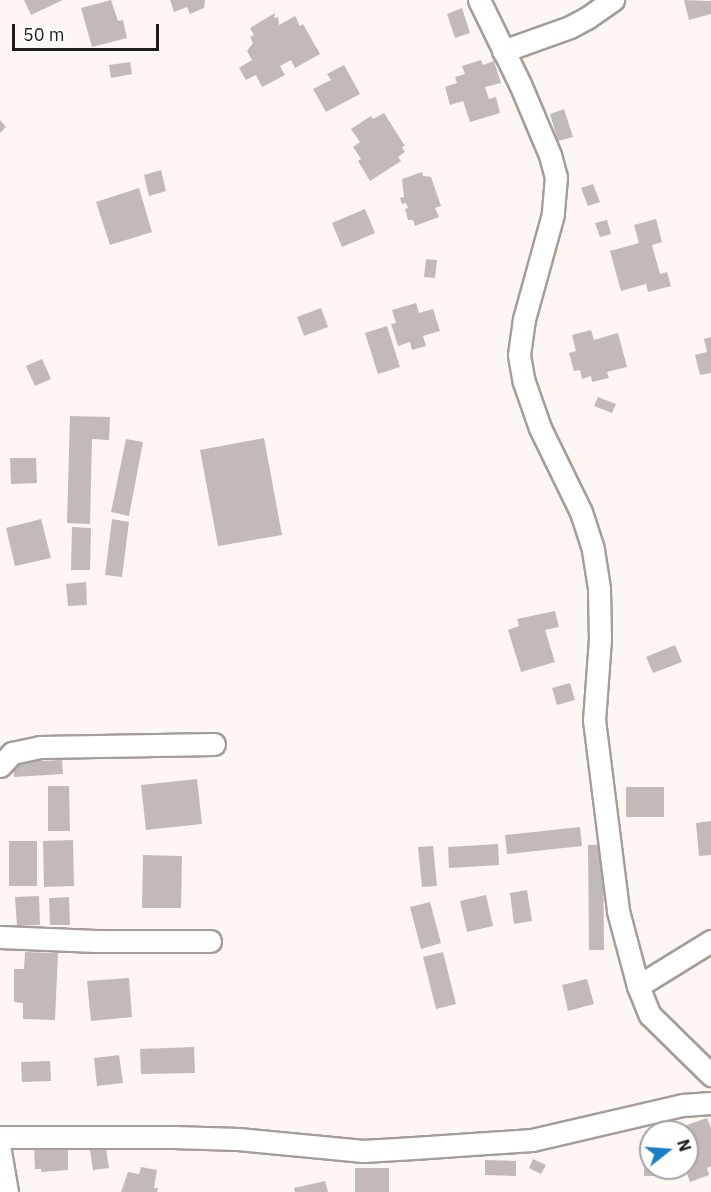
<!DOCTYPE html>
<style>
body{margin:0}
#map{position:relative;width:711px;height:1192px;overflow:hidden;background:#fdf6f2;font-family:"IBM Plex Sans",sans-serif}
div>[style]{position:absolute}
.building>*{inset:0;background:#c2b9b9}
.roads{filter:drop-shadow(2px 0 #a49d99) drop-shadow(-2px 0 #a49d99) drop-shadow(0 2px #a49d99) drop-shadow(0 -2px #a49d99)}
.street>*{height:21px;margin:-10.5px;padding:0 10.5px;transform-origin:10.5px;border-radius:10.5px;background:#fff}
span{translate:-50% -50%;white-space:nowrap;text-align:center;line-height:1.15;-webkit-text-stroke:6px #fff;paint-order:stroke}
.north{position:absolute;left:639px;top:1120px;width:60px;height:60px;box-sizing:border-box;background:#fff;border:2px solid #a5a4a4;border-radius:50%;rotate:73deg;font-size:16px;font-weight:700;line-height:24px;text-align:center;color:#1f1c1b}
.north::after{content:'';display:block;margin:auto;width:21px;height:27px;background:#187ec9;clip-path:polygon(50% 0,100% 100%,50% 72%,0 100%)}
.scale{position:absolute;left:12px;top:24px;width:147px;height:27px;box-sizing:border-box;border:3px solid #1f1c1b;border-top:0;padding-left:8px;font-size:18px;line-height:21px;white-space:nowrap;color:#1f1c1b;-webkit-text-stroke:4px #fff;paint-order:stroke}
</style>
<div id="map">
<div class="building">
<i style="clip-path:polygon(24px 0,63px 0,31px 15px)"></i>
<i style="clip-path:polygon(111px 0,118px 21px,123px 20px,127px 38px,92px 47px,81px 8px)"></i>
<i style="clip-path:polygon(170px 0,205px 0,204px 8px,190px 14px,187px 7px,174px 12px)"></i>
<i style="clip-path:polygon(684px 0,711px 1px,711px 14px,689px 20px)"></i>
<i style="clip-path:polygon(462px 8px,470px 33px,455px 38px,447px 14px)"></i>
<i style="clip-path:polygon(275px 13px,274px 18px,278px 17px,279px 25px,295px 16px,300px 26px,303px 24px,320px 54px,295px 68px,291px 60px,280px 66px,285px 75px,262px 87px,256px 75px,246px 80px,239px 68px,252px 60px,247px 51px,253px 43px,250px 37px,254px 35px,250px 28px)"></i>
<i style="clip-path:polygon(481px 60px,483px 65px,494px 61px,501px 83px,485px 87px,489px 99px,496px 97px,500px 113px,470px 122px,463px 101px,450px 105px,445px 87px,457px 83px,455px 77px,465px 74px,462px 66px)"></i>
<i style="clip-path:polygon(130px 62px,132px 74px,111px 78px,109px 65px)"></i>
<i style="clip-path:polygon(344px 65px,360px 94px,326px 112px,313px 89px,331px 80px,327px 74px)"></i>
<i style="clip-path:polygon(564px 109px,573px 137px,558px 141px,550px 114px)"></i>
<i style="clip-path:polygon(384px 113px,405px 146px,402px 147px,405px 152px,398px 157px,401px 161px,370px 181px,358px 161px,361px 159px,353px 147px,360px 142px,351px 129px,371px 116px,373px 119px)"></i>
<i style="clip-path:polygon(0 120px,6px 127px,0 133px)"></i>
<i style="clip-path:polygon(161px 170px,166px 191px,149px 196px,144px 175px)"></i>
<i style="clip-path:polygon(422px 172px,423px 176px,431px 177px,441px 206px,435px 208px,439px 217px,415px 226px,413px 220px,408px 220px,405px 209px,408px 208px,406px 203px,402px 204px,400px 198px,404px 197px,402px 179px)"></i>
<i style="clip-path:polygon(593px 184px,600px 202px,588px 206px,581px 188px)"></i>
<i style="clip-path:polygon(139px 188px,152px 232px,110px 245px,96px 202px)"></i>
<i style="clip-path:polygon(365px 209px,375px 233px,342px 247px,332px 223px)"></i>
<i style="clip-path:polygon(656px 219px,662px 242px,652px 245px,660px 274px,667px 272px,671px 286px,648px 292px,646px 284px,621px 291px,610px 251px,639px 243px,634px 225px)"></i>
<i style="clip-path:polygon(607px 220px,611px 234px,600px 237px,595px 223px)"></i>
<i style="clip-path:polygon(426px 259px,437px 260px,435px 278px,424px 277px)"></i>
<i style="clip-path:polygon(416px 303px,419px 313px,433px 309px,440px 331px,423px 336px,426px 346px,412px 350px,410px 342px,398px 346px,391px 324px,396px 323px,392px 310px)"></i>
<i style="clip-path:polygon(321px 308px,328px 327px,304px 336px,297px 317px)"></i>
<i style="clip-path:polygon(387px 326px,400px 367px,378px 374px,365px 333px)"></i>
<i style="clip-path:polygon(591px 330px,594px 340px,618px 333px,627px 367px,607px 372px,609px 378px,592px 382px,591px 376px,582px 379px,580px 370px,574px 371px,569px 353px,576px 351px,572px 335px)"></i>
<i style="clip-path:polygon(711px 337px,711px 373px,700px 375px,695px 355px,707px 352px,704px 339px)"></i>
<i style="clip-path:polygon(42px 359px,51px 379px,35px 386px,26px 366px)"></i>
<i style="clip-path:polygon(598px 397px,616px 404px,612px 413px,594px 406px)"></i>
<i style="clip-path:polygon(70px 416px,110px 417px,109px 440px,92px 439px,90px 524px,67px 523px)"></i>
<i style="clip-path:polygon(264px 438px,282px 535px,218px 546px,200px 450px)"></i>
<i style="clip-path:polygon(126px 439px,143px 442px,129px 516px,111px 512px)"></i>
<i style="clip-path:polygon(10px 458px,36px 458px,37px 483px,11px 484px)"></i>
<i style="clip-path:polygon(41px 519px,51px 558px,15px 566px,6px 528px)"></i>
<i style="clip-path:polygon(112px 519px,129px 522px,122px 577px,105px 575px)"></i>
<i style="clip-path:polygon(72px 527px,91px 528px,90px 570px,71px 570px)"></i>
<i style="clip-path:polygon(86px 582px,87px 605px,68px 606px,66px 584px)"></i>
<i style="clip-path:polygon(555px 611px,559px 627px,545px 630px,555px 662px,521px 672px,508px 630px,519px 626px,517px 619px)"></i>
<i style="clip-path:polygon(675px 645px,682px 662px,653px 673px,646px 657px)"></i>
<i style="clip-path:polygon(570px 683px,575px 700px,557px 705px,552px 688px)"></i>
<i style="clip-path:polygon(62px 760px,63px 774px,14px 777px,13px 762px)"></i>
<i style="clip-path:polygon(197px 779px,202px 824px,146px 830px,141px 785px)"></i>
<i style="clip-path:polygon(48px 786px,69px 786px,70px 831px,48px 831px)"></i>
<i style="clip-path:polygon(626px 787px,664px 787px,664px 817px,626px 817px)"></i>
<i style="clip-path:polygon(711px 821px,711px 855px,699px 856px,696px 823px)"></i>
<i style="clip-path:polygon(580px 827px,582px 846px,507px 854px,505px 835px)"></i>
<i style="clip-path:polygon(73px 840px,74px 886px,44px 887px,43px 841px)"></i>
<i style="clip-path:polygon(9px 841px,37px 841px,37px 886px,9px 886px)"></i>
<i style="clip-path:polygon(498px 844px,499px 865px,449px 868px,448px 847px)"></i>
<i style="clip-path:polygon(588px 845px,603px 845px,604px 950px,589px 950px)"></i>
<i style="clip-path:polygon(433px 846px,437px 886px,422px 887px,418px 847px)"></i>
<i style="clip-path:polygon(143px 855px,182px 856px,181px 908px,142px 908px)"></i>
<i style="clip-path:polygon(527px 890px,532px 921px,514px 924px,510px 893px)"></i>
<i style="clip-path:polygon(486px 895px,493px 926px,467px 932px,460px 901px)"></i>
<i style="clip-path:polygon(39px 896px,40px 925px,17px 926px,15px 897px)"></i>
<i style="clip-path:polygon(69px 897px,70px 925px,50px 925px,49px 898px)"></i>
<i style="clip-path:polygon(430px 902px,441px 943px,421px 949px,410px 907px)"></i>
<i style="clip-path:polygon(25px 952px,58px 953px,55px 1020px,23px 1019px,23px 1003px,14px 1002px,14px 969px,24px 969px)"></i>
<i style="clip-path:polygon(443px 952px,456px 1004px,436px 1009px,423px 957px)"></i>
<i style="clip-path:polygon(129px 978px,132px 1017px,91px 1021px,87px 981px)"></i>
<i style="clip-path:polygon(587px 979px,594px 1004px,568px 1011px,562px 985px)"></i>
<i style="clip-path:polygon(194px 1047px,195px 1073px,141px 1074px,140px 1049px)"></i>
<i style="clip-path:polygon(119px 1055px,123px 1083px,97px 1086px,94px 1058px)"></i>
<i style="clip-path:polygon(50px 1061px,51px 1081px,22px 1082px,21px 1062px)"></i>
<i style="clip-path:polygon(707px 1118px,711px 1128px,711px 1166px,707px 1168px,709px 1175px,690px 1182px,686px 1171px,689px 1170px,687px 1132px,667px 1132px)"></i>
<i style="clip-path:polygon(105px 1142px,109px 1168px,93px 1170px,89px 1144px)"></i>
<i style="clip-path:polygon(68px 1144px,68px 1170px,41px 1172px,41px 1169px,35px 1169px,34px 1146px)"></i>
<i style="clip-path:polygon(533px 1159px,546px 1165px,541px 1174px,529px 1168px)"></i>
<i style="clip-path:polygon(485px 1160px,516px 1161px,516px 1176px,485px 1175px)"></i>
<i style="clip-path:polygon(644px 1163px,651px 1163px,651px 1168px,656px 1168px,656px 1176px,644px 1176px)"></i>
<i style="clip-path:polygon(141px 1167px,157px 1170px,154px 1188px,158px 1188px,157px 1192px,121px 1192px,128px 1172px,139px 1174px)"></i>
<i style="clip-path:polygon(355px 1168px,389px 1168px,389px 1192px,355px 1192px)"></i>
<i style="clip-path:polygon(325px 1181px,328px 1192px,295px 1192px,294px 1188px)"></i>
</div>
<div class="roads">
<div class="street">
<i style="left:479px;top:0;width:93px;rotate:64deg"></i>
<i style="left:520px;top:84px;width:77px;rotate:67.1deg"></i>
<i style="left:550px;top:155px;width:23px;rotate:75deg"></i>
<i style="left:556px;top:177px;width:37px;rotate:95deg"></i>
<i style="left:553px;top:214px;width:109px;rotate:105.4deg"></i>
<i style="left:524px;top:319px;width:36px;rotate:98deg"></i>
<i style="left:519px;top:355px;width:27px;rotate:80deg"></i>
<i style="left:524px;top:382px;width:49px;rotate:70.8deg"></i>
<i style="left:540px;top:428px;width:93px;rotate:64deg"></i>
<i style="left:581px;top:512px;width:40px;rotate:72deg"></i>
<i style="left:593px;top:550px;width:39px;rotate:81deg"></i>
<i style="left:599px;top:589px;width:50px;rotate:88.9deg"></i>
<i style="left:600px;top:639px;width:81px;rotate:94.2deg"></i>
<i style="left:594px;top:720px;width:193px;rotate:82.8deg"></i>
<i style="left:618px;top:911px;width:78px;rotate:75.1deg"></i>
<i style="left:638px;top:986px;width:31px;rotate:68deg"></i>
<i style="left:650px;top:1015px;width:86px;rotate:44.5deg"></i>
<i style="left:503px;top:51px;width:71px;rotate:-19.7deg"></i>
<i style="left:570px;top:27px;width:19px;rotate:-28deg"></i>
<i style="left:587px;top:18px;width:32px;rotate:-35deg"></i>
<i style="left:0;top:766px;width:18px;rotate:-47deg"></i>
<i style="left:12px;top:753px;width:29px;rotate:-12deg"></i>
<i style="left:40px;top:747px;width:174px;rotate:-1deg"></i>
<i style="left:0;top:937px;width:96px;rotate:2.4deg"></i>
<i style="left:96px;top:941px;width:114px"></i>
<i style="left:638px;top:986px;width:86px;rotate:-31.7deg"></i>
<i style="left:0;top:1137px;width:173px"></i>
<i style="left:173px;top:1137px;width:65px;rotate:1.8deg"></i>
<i style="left:238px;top:1139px;width:126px;rotate:5.5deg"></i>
<i style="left:363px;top:1151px;width:51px;rotate:-3.4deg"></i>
<i style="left:414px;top:1148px;width:118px;rotate:-3.9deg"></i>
<i style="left:532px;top:1140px;width:155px;rotate:-13.1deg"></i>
<i style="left:683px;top:1105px;width:28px;rotate:-4deg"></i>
<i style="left:0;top:1151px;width:42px;rotate:80.3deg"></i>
</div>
</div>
<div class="north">N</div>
<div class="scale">50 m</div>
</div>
